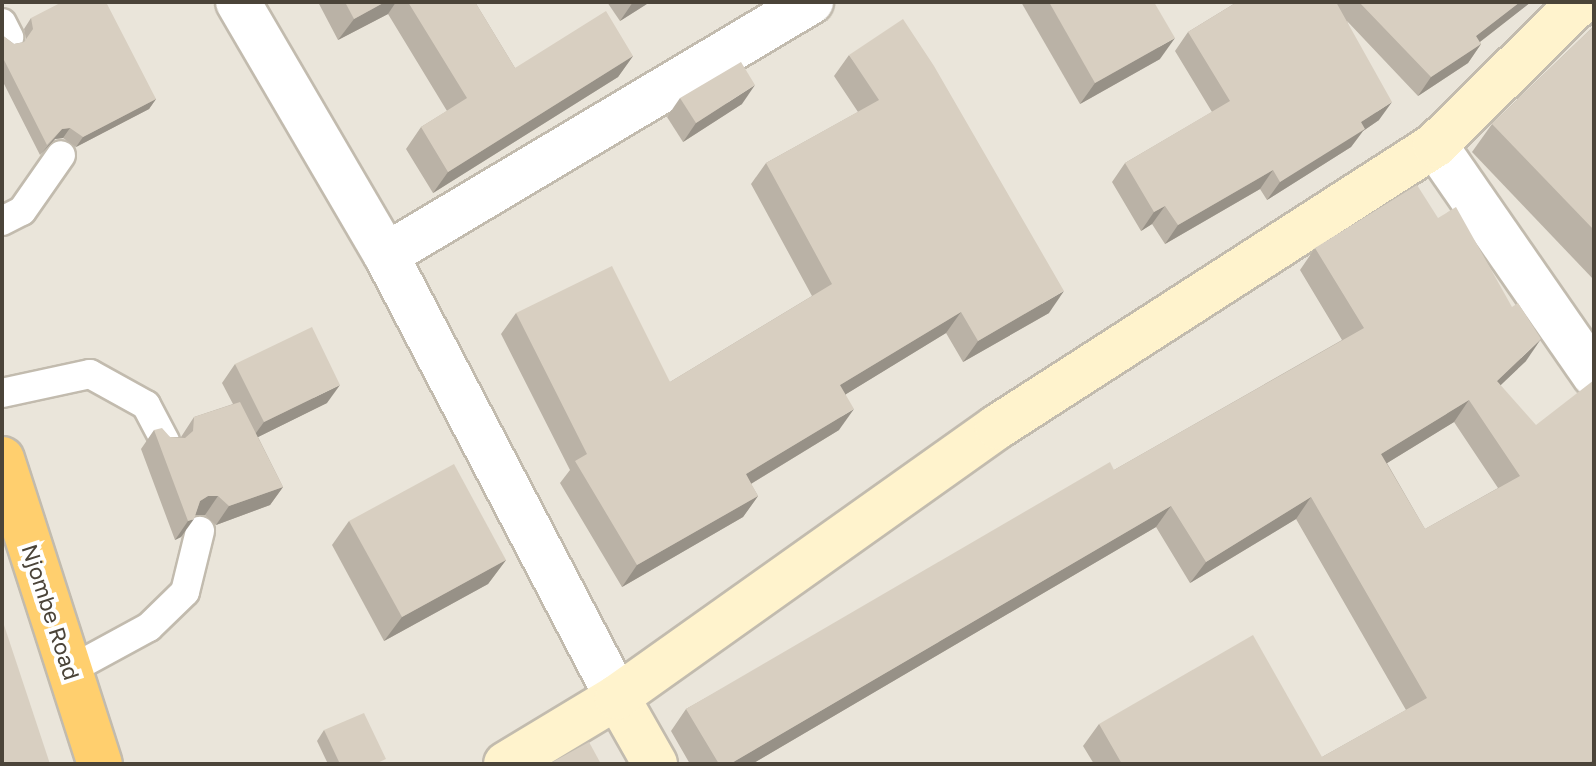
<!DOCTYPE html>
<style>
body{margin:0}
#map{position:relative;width:1596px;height:766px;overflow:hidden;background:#f6f3ec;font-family:"Golos Text",sans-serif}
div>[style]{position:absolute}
.residential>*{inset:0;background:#eae5da}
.roads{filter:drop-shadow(2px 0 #c2bbae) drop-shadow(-2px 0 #c2bbae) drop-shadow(0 2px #c2bbae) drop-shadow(0 -2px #c2bbae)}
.lane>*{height:28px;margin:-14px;padding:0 14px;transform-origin:14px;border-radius:14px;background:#fff}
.street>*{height:44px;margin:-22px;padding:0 22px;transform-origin:22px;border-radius:22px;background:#fff}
.secondary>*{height:44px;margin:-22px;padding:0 22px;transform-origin:22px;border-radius:22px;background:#fff3cd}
.highway>*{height:44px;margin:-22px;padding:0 22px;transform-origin:22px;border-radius:22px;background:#ffcf6e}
.wall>*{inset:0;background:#bab2a6}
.shaded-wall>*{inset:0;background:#979187}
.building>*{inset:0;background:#d8cfc1}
span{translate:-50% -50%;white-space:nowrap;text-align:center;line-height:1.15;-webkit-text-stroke:8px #fff;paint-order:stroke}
.street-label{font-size:22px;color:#4b4439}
.frame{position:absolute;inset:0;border:4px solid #4b4439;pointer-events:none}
</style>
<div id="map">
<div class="residential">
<i style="clip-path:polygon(2px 2px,1594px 2px,1594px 764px,2px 764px)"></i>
</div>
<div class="roads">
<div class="lane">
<i style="left:2px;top:23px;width:16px;rotate:63deg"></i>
<i style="left:2px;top:221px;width:22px;rotate:-27deg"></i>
<i style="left:22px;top:211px;width:68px;rotate:-55.1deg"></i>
<i style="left:2px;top:393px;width:90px;rotate:-12.2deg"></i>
<i style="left:90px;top:374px;width:64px;rotate:29deg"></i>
<i style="left:146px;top:405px;width:41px;rotate:62.2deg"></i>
<i style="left:70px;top:670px;width:90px;rotate:-28.6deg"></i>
<i style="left:149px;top:627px;width:50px;rotate:-44.2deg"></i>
<i style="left:185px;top:592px;width:63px;rotate:-76.2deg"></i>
</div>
<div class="street">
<i style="left:238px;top:2px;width:293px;rotate:59.7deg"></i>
<i style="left:386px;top:255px;width:499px;rotate:62.4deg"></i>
<i style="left:1435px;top:145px;width:280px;rotate:55.3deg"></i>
<i style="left:386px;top:255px;width:495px;rotate:-30.8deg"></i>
</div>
<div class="secondary">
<i style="left:617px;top:697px;width:77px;rotate:60.4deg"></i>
<i style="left:506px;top:764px;width:130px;rotate:-31.1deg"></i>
<i style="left:617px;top:697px;width:466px;rotate:-35.4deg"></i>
<i style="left:997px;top:427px;width:521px;rotate:-32.77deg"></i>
<i style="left:1435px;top:145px;width:204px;rotate:-44.6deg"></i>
</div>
<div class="highway">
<i style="left:2px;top:459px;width:320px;rotate:72.2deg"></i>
</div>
</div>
<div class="wall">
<i style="clip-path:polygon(318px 2px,475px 2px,515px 68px,633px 56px,618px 77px,433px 193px,406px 149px,421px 127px,447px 111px,388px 14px,338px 40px)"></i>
<i style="clip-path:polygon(607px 2px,650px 2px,620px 21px)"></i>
<i style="clip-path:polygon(1021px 2px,1154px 2px,1160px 59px,1080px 104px)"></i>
<i style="clip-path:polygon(1237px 2px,1531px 2px,1480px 42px,1481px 44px,1468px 63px,1418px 96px,1347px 21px,1379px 120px,1363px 131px,1351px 147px,1267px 200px,1260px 189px,1165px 244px,1152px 224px,1141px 231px,1112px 182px,1125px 163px,1212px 112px,1175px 51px,1188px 32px)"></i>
<i style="clip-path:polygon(31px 18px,156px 99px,149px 109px,76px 147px,63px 138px,55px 139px,40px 155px,2px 80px,2px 35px,14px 44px,24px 42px,26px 39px,24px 29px)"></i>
<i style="clip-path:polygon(1594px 26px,1594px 280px,1472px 152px,1492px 124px)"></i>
<i style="clip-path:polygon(849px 55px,1049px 313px,963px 362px,946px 333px,846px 394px,839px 430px,751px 484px,758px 496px,743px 517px,622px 587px,560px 483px,570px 470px,501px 334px,516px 313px,670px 382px,812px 296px,751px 184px,766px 163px,858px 112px,834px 76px)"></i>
<i style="clip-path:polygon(680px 98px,742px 104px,683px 142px,667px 117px)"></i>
<i style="clip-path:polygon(evenodd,1315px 248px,1526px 361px,1500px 385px,1594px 764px,1094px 764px,1083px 746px,1099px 724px,1322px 757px,1406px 710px,1296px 519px,1190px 583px,1156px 527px,752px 764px,690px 764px,671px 731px,686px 709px,1114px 470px,1342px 340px,1300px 270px,1315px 248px,1454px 422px,1498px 488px,1425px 529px,1387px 463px,1454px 422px)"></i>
<i style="clip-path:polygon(235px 364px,327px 403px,258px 437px,283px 487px,270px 505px,216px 525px,205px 515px,195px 515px,181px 537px,175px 540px,141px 449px,154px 430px,170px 437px,181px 437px,194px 417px,233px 404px,222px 383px)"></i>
<i style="clip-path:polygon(349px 521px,506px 560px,488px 584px,384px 641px,332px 545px)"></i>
<i style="clip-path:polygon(324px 730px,382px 764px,328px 764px,317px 741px)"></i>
</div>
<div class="shaded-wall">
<i style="clip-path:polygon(385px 2px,396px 2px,388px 14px,338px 40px,354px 19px)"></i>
<i style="clip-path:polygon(633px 2px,650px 2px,620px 21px)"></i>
<i style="clip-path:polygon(1520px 2px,1531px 2px,1463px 55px,1476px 36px)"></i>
<i style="clip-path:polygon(1175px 38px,1160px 59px,1080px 104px,1095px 83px)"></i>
<i style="clip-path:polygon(1481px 44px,1468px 63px,1418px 96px,1431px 77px)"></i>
<i style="clip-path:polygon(633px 56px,618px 77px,433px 193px,448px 172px)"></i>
<i style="clip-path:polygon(755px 85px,742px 104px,683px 142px,696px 123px)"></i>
<i style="clip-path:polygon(156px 99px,149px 109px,76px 147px,83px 137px)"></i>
<i style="clip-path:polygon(1392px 102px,1379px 120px,1363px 131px,1351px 147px,1267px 200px,1280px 182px,1361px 122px)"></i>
<i style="clip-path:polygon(70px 128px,63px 138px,55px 139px,40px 155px,62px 129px)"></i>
<i style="clip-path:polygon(1273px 170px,1260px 189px,1165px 244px,1178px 225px)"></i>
<i style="clip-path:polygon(1165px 206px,1152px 224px,1141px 231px,1154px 212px)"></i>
<i style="clip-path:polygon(1064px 291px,1049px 313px,963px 362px,978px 341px)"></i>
<i style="clip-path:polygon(961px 312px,946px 333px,825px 407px,840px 385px)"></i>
<i style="clip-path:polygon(1541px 339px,1526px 361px,1482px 403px,1497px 381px)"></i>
<i style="clip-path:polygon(340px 385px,327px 403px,250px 441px,264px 422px)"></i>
<i style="clip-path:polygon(1469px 400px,1454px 422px,1366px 476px,1381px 454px)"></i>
<i style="clip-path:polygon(854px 409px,839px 430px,731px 496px,746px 474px)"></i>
<i style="clip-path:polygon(283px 487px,270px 505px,216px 525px,229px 506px)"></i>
<i style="clip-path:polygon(208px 496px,218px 496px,205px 515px,195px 515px,200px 501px)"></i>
<i style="clip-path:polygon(758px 496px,743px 517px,622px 587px,637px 565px)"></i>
<i style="clip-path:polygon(1311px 497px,1296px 519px,1190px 583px,1206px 562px)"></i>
<i style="clip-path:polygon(1171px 506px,1156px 527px,752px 764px,730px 764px)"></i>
<i style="clip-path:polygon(194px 519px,181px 537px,175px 540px,188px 521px)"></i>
<i style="clip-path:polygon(506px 560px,488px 584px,384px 641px,402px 617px)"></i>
</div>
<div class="building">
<i style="clip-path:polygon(62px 2px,106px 2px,156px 99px,83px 137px,70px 128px,62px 129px,47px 145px,2px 56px,2px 35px,14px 44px,24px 42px,33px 29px,31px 18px)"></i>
<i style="clip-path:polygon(345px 2px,385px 2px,354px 19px)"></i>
<i style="clip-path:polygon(408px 2px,475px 2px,515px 68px,606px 11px,633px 56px,448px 172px,421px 127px,467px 98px)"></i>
<i style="clip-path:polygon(1049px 2px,1154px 2px,1175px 38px,1095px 83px)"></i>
<i style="clip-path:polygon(1237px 2px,1336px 2px,1392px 102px,1361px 122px,1365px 129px,1280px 182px,1273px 170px,1178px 225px,1165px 206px,1154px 212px,1125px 163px,1230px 101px,1188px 32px)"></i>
<i style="clip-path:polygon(1359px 2px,1520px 2px,1476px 36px,1481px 44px,1431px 77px)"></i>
<i style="clip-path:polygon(903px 19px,934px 66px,1064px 291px,978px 341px,961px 312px,840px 385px,854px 409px,746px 474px,758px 496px,637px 565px,575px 461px,587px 454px,516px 313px,612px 266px,670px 382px,832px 284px,766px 163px,879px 100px,849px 55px)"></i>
<i style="clip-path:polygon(1594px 26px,1594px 230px,1492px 124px)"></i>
<i style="clip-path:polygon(741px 62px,755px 85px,696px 123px,680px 98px)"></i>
<i style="clip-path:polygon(evenodd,1417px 185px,1438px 218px,1456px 207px,1512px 307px,1518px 303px,1541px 339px,1497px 381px,1536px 425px,1594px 380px,1594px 760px,1586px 764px,1122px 764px,1099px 724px,1253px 635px,1322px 757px,1427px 698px,1311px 497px,1206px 562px,1171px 506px,730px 764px,719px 764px,686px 709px,1110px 462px,1114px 470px,1364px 328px,1315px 248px,1417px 185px,1469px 400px,1520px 476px,1425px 529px,1381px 454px,1469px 400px)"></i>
<i style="clip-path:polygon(312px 327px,340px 385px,264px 422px,235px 364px)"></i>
<i style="clip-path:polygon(240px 402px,283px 487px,229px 506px,218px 496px,208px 496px,200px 501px,194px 519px,188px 521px,154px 430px,162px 428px,170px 437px,185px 438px,193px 431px,194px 417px)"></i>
<i style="clip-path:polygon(454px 464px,506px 560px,402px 617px,349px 521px)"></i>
<i style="clip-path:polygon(2px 619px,50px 764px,2px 764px)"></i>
<i style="clip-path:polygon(364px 713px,386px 759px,375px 764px,340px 764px,324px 730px)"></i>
<i style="clip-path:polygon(589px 742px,601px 764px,549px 764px)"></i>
</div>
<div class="street-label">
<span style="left:51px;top:612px;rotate:72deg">Njombe Road</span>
</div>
<div class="frame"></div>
</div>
